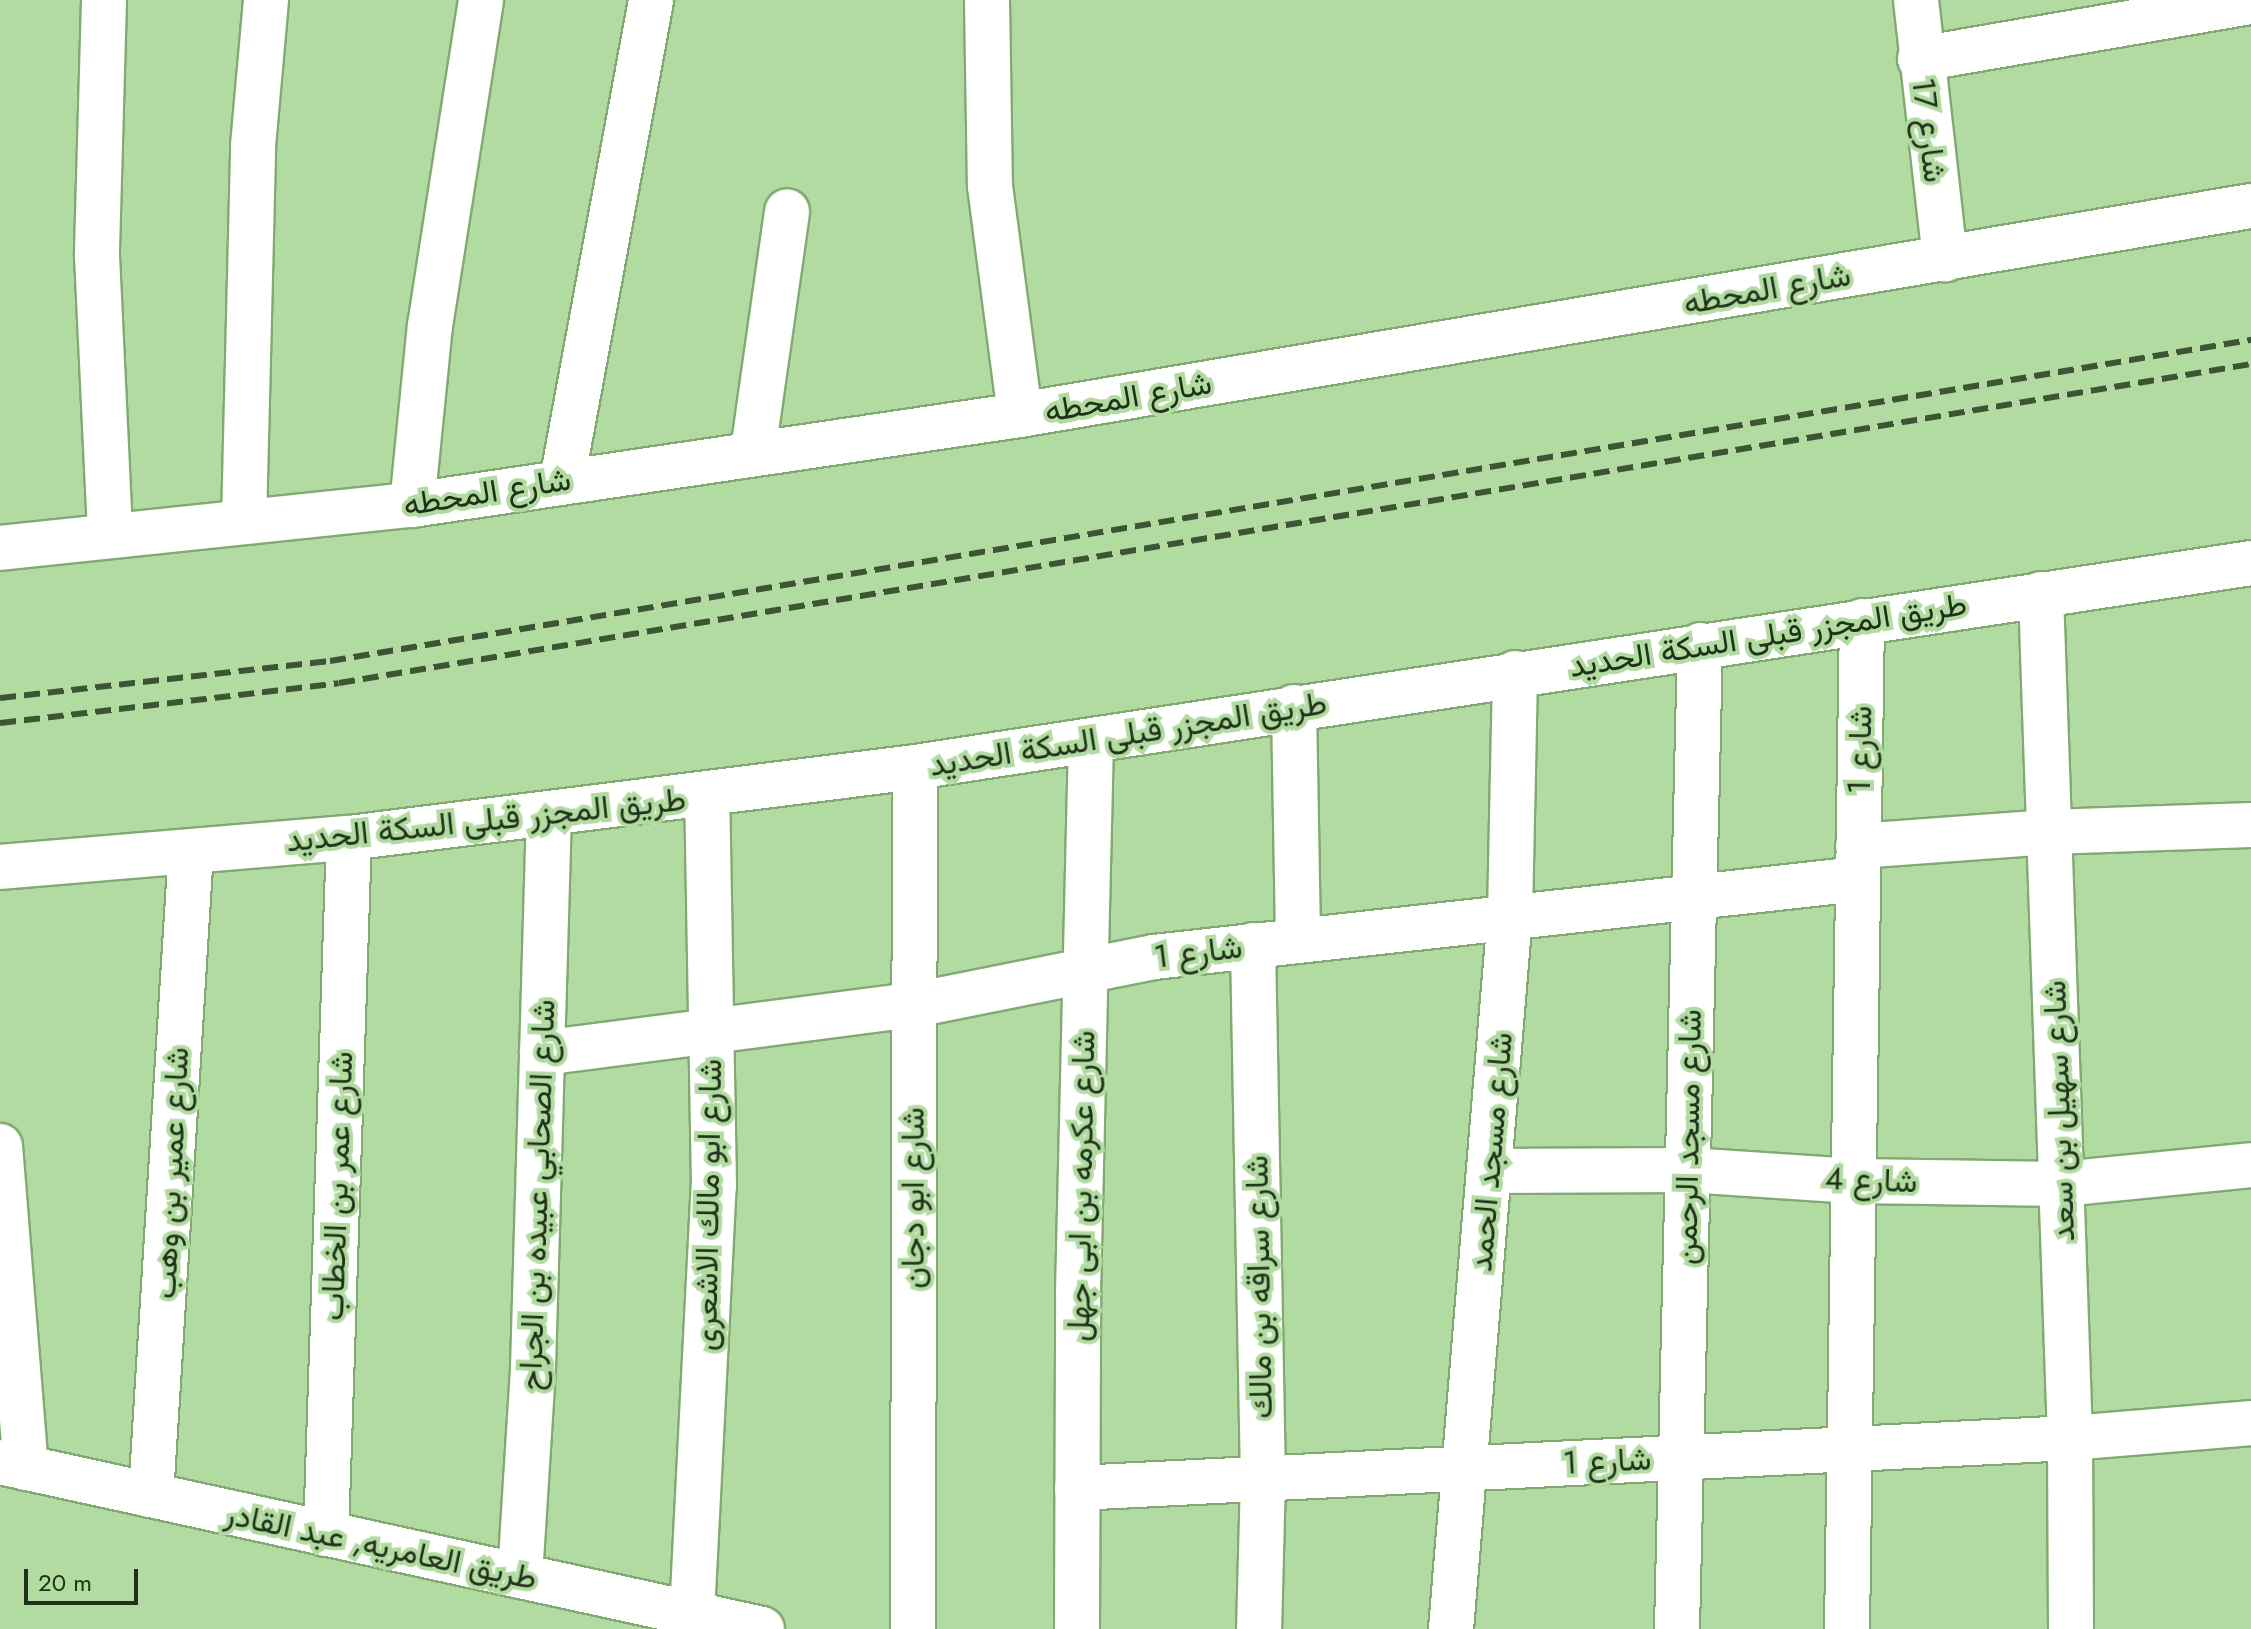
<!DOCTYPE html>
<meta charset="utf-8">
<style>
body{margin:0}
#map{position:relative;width:2251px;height:1629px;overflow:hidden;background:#b1dba0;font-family:Jost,Vazirmatn,sans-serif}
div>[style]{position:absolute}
.roads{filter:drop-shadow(2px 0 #81a971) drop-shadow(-2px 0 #81a971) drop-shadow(0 2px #81a971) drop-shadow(0 -2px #81a971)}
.street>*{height:44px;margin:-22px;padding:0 22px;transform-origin:22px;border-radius:22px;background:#fff}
.secondary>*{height:44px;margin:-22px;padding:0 22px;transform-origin:22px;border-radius:22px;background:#fff}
.rail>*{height:6px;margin-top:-3px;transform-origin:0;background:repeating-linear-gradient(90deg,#3e5435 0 16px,transparent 0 24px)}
span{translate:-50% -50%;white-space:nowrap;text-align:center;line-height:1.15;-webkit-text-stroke:8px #b1dba0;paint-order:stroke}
.street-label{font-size:32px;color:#20311a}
.scale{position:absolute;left:24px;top:1569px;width:114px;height:36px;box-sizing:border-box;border:4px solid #20311a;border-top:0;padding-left:10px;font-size:24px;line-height:28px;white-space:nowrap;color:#20311a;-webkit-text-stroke:6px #b1dba0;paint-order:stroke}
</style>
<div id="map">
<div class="roads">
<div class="street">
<i style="left:104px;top:0;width:256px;rotate:91.6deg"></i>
<i style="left:97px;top:256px;width:280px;rotate:87.3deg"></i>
<i style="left:987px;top:0;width:186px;rotate:89.1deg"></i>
<i style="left:990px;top:186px;width:231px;rotate:82.5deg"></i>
<i style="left:1916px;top:0;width:261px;rotate:83.6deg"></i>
<i style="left:1920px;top:59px;width:336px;rotate:-9.8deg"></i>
<i style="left:753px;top:451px;width:242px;rotate:-81.9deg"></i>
<i style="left:562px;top:481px;width:489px;rotate:-79.5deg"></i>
<i style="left:412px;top:505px;width:180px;rotate:-84.3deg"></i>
<i style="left:430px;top:326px;width:330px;rotate:-81.1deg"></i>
<i style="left:244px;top:522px;width:376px;rotate:-88.6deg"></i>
<i style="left:253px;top:146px;width:147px;rotate:-84.9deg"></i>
<i style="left:2041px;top:594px;width:844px;rotate:88.03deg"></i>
<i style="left:2070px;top:1438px;width:191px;rotate:89.7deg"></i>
<i style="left:1294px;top:707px;width:233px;rotate:89deg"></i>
<i style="left:1858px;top:846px;width:192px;rotate:-4.2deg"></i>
<i style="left:2049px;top:832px;width:202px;rotate:-2deg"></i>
<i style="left:0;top:867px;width:350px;rotate:-4.8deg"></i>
<i style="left:349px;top:838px;width:570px;rotate:-7.15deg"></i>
<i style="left:915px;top:767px;width:1351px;rotate:-8.68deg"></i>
<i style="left:1253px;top:945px;width:533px;rotate:88.93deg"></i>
<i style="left:1263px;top:1478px;width:151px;rotate:91.5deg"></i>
<i style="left:542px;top:1053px;width:375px;rotate:-7.4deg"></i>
<i style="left:914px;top:1005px;width:245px;rotate:-11.3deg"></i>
<i style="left:1154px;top:957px;width:708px;rotate:-6.32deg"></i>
<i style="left:0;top:1146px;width:323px;rotate:85.4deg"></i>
<i style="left:1489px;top:1171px;width:199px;rotate:-0.3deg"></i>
<i style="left:1688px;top:1170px;width:166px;rotate:3.8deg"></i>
<i style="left:1854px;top:1181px;width:208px;rotate:0.8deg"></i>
<i style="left:2062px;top:1184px;width:190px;rotate:-5.7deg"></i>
<i style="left:0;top:1462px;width:780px;rotate:12.36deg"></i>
<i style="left:1077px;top:1488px;width:994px;rotate:-2.88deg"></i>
<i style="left:2070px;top:1438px;width:182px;rotate:-4.7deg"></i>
<i style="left:151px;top:1495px;width:645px;rotate:-86.45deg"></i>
<i style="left:326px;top:1534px;width:696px;rotate:-88.11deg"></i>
<i style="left:520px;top:1576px;width:208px;rotate:-86.4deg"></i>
<i style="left:533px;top:1368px;width:555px;rotate:-88.35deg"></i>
<i style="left:692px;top:1614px;width:429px;rotate:-87.1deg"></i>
<i style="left:714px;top:1186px;width:391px;rotate:-91deg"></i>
<i style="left:913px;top:1629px;width:862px;rotate:-89.87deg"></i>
<i style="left:1077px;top:1629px;width:337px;rotate:-89.8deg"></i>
<i style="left:1078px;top:1292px;width:550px;rotate:-88.65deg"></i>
<i style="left:1451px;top:1629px;width:717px;rotate:-85.28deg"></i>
<i style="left:1510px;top:914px;width:241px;rotate:-88.8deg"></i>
<i style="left:1677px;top:1629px;width:984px;rotate:-88.66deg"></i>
<i style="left:1847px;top:1629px;width:1008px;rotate:-89.15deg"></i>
</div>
<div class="secondary">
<i style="left:0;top:548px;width:414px;rotate:-6deg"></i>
<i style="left:412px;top:505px;width:615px;rotate:-8.42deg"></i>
<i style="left:1020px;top:415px;width:1249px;rotate:-9.64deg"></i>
</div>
</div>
<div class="rail">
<i style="left:0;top:698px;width:332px;rotate:-6.4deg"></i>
<i style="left:330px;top:661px;width:1948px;rotate:-9.49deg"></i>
<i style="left:0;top:723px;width:341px;rotate:-6.7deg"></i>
<i style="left:339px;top:683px;width:1938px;rotate:-9.47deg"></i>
</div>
<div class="street-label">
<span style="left:1929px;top:130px;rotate:83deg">شارع 17</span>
<span style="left:1767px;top:289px;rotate:-10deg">شارع المحطه</span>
<span style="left:1128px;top:397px;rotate:-10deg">شارع المحطه</span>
<span style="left:487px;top:492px;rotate:-9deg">شارع المحطه</span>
<span style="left:1768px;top:635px;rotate:-9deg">طريق المجزر قبلى السكة الحديد</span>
<span style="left:1128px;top:734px;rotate:-9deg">طريق المجزر قبلى السكة الحديد</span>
<span style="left:1860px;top:750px;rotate:-89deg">شارع 1</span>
<span style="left:486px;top:820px;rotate:-6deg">طريق المجزر قبلى السكة الحديد</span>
<span style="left:1198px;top:952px;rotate:-7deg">شارع 1</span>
<span style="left:2059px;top:1111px;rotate:-92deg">شارع سهيل بن سعد</span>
<span style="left:1688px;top:1137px;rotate:-89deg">شارع مسجد الرحمن</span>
<span style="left:1491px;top:1152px;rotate:-85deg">شارع مسجد الحمد</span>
<span style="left:171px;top:1173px;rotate:-87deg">شارع عمير بن وهب</span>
<span style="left:1871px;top:1180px;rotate:2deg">شارع 4</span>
<span style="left:337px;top:1186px;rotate:-88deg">شارع عمر بن الخطاب</span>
<span style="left:1081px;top:1186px;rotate:-89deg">شارع عكرمه بن ابى جهل</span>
<span style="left:537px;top:1195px;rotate:-88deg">شارع الصحابي عبيده بن الجراح</span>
<span style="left:913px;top:1198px;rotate:-90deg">شارع ابو دجان</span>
<span style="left:708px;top:1205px;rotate:-89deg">شارع ابو مالك الاشعرى</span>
<span style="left:1259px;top:1287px;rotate:-91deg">شارع سراقه بن مالك</span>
<span style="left:1607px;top:1461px;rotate:-3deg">شارع 1</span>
<span style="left:381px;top:1546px;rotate:12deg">طريق العامريه, عبد القادر</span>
</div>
<div class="scale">20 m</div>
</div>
